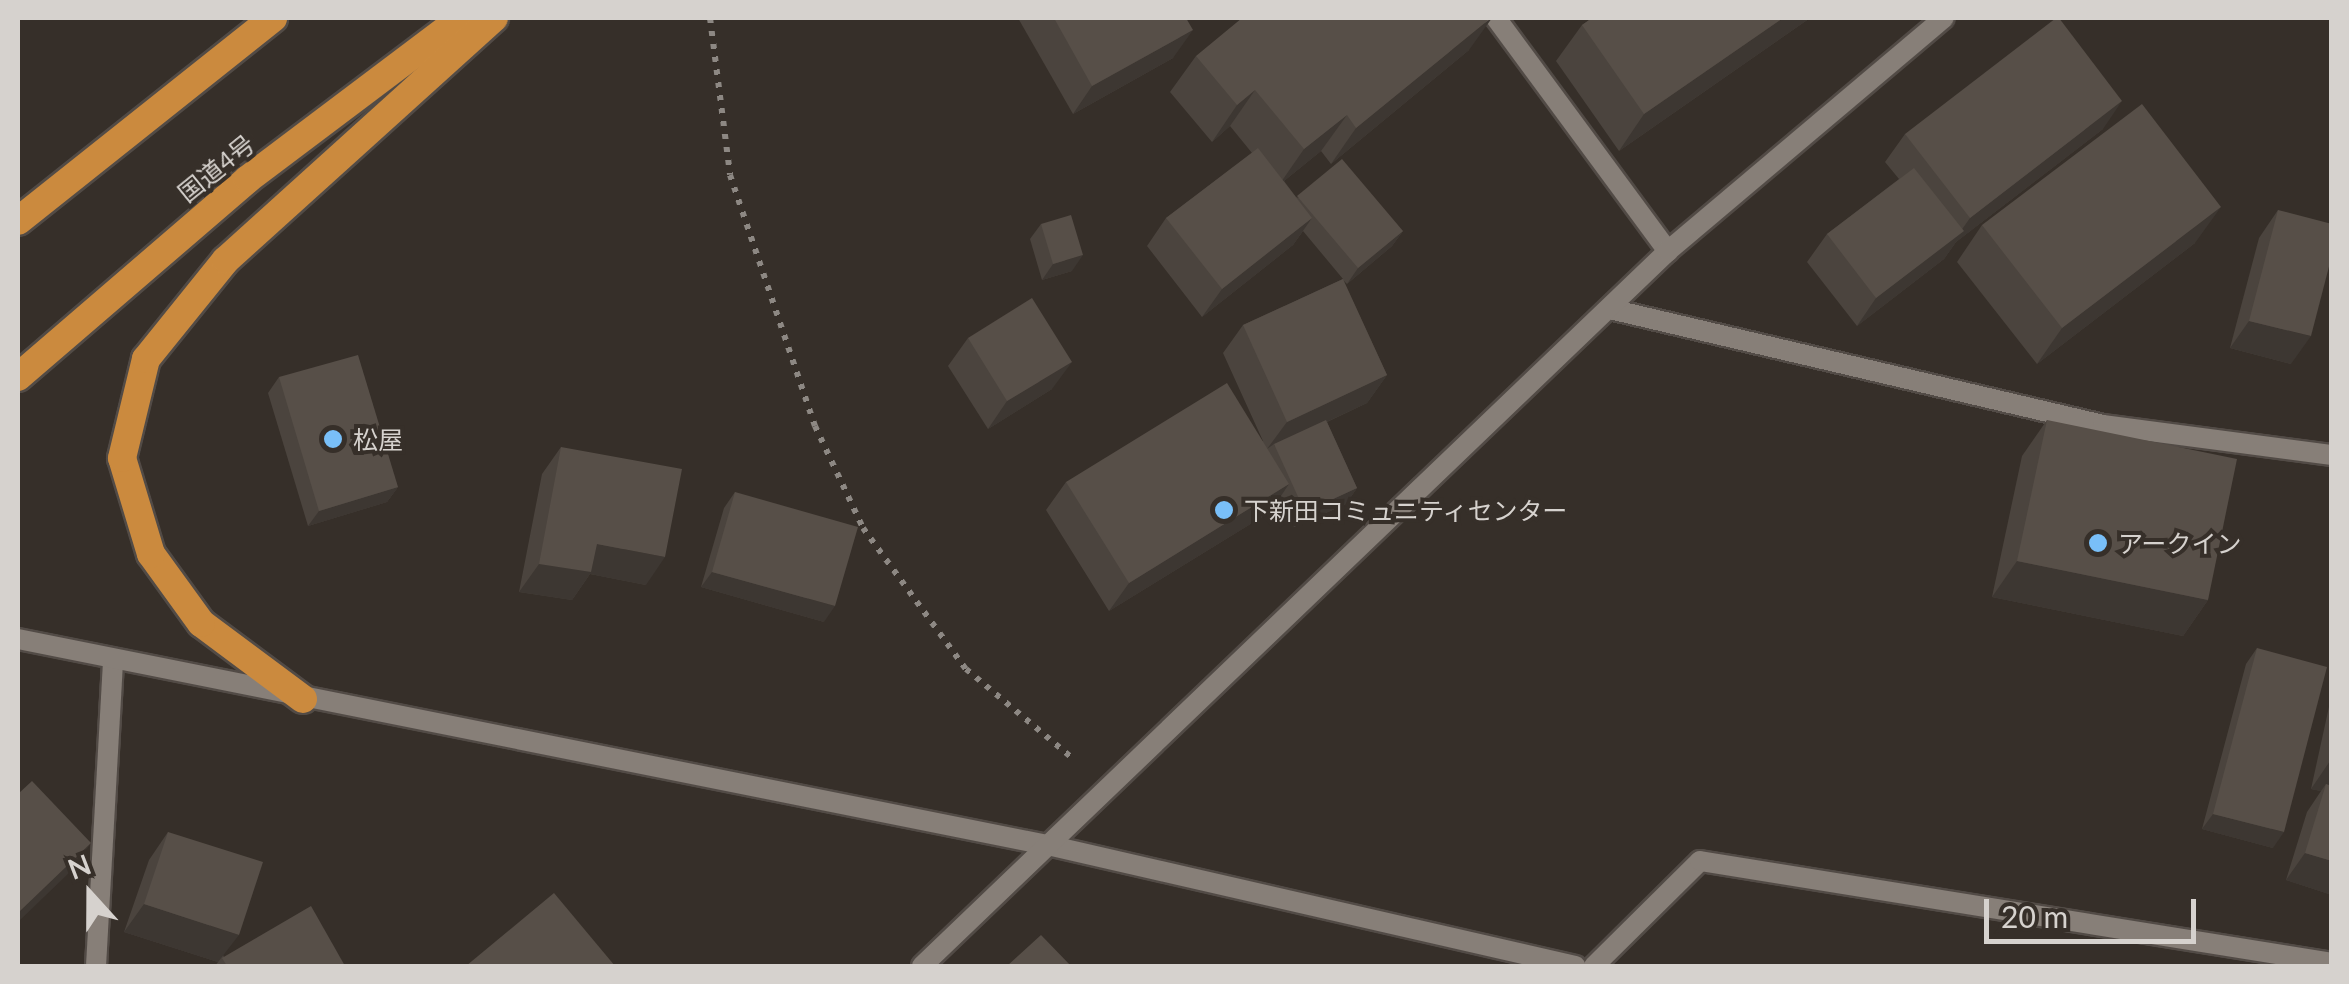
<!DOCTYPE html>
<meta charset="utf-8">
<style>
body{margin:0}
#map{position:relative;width:2349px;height:984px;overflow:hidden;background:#362f29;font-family:Lato,"Noto Sans JP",sans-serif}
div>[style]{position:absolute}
.path>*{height:6px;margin-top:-3px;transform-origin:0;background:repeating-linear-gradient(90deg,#8d8883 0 5px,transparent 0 13px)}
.roads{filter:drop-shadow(2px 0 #524b46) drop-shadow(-2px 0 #524b46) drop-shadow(0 2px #524b46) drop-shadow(0 -2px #524b46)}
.minor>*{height:20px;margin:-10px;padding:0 10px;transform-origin:10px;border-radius:10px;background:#877f78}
.tertiary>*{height:20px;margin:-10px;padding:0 10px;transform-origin:10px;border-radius:10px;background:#877f78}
.trunk>*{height:28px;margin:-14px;padding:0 14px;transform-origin:14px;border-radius:14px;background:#cb8a3e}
.wall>*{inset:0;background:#4b443e}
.shaded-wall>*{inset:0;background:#3d3732}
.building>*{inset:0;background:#574f48}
.dots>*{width:28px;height:28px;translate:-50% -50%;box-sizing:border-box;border:5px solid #362f29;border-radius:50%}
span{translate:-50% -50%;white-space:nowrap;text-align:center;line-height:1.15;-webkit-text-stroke:8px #362f29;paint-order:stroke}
.street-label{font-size:25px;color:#d6d2ce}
.poi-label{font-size:25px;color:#d6d2ce}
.left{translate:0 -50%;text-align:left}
.frame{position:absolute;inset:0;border:20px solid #d6d2ce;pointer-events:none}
.north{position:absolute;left:40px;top:844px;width:100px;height:100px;-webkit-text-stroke:8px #362f29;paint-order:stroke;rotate:339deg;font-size:28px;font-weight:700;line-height:40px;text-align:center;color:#d6d2ce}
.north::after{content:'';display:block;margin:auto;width:35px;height:45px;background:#d6d2ce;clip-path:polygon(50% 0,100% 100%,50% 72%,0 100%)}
.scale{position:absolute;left:1984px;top:899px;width:212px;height:45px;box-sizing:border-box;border:5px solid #d6d2ce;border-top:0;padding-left:12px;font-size:30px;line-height:35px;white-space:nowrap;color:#d6d2ce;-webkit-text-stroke:8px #362f29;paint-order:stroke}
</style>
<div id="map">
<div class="path">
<i style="left:710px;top:18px;width:158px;rotate:82.7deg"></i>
<i style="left:730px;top:175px;width:265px;rotate:71.3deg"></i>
<i style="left:815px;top:426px;width:113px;rotate:64.8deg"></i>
<i style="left:863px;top:528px;width:175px;rotate:53.9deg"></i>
<i style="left:966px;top:669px;width:137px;rotate:40deg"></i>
</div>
<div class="roads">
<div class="minor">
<i style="left:1496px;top:18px;width:290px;rotate:53.6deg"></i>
<i style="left:1610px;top:309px;width:506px;rotate:13.24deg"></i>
<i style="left:2103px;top:425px;width:231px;rotate:7.5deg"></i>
<i style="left:96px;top:966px;width:305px;rotate:-86.8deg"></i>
<i style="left:1594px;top:966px;width:149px;rotate:-44.7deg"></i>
<i style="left:1700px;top:861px;width:640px;rotate:9.17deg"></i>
</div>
<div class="tertiary">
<i style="left:18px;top:639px;width:1055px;rotate:11.32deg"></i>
<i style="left:1052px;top:846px;width:537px;rotate:12.92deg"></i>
<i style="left:922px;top:966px;width:1033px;rotate:-43.78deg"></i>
<i style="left:1668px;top:251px;width:361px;rotate:-40.2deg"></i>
</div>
<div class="trunk">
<i style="left:18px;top:221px;width:326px;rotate:-38.5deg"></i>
<i style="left:18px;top:377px;width:303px;rotate:-40.7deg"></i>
<i style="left:248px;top:179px;width:268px;rotate:-37deg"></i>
<i style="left:303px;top:699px;width:127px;rotate:-143.3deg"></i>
<i style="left:201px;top:623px;width:85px;rotate:-125.9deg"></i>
<i style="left:151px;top:554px;width:100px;rotate:-106.8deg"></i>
<i style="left:122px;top:458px;width:102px;rotate:-76.4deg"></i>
<i style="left:146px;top:359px;width:127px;rotate:-51.1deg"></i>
<i style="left:226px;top:260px;width:361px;rotate:-42.1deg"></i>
</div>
</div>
<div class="wall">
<i style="clip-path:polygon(1018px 18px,1186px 18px,1173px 58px,1073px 114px)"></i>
<i style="clip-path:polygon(1592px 18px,1810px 18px,1619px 151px,1556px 61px,1582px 25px)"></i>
<i style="clip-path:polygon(1469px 50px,1331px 164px,1321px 151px,1284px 181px,1296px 197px,1403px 231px,1392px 246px,1347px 284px,1343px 280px,1387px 375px,1367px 403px,1327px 422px,1357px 488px,1346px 504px,1294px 527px,1280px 497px,1270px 512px,1109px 611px,1046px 510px,1066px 482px,1263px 441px,1223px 353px,1243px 325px,1343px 279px,1303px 231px,1293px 245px,1202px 317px,1147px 246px,1166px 218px,1252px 153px,1230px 126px,1212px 142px,1170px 92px,1196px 56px)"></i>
<i style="clip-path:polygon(2103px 129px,1956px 242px,1944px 259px,1857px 326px,1807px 262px,1827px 234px,1899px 179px,1885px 162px,1905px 134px)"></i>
<i style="clip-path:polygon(2278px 210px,2291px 364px,2230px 348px,2259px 238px)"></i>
<i style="clip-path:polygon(1041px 224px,1072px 271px,1042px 280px,1030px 239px)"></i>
<i style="clip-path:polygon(1982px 225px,2195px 243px,2037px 364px,1957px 262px)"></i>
<i style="clip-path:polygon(968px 338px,1052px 389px,988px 429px,948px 366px)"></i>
<i style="clip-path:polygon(279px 377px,398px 487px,387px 502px,308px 526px,268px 393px)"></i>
<i style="clip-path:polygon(2047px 420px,2208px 600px,2183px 636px,1992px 597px,2022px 456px)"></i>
<i style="clip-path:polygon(561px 447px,646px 585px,590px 574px,572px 600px,519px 592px,542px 474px)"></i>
<i style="clip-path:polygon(735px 492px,824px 622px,701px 587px,724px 508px)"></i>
<i style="clip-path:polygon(2257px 648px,2273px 848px,2202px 829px,2246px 664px)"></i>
<i style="clip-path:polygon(2332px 693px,2332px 895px,2286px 880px,2307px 812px,2321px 791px,2311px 789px)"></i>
<i style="clip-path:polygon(168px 832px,224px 957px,345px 966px,215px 966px,218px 962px,124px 932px,149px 860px)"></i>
</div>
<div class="shaded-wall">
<i style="clip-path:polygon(1491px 18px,1492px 18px,1469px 50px,1331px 164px,1356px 128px)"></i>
<i style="clip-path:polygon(1783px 18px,1810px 18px,1619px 151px,1644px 114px)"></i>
<i style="clip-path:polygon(1193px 30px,1173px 58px,1073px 114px,1092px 86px)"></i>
<i style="clip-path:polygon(1255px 90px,1230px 126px,1212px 142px,1237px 105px)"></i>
<i style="clip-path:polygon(2122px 101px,2103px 129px,1956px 242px,1944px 259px,1857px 326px,1876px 298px,1958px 235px,1970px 218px)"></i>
<i style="clip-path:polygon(1347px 115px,1321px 151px,1279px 185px,1304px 149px)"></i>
<i style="clip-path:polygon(2221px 207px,2195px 243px,2037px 364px,2062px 328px)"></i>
<i style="clip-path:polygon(1312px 218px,1293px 245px,1202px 317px,1222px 289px)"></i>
<i style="clip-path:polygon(1403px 231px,1392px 246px,1347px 284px,1358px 268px)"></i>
<i style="clip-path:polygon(1083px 255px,1072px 271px,1042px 280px,1053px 264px)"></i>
<i style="clip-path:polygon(2249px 321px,2311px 336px,2291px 364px,2230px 348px)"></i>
<i style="clip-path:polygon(1072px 362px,1052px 389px,988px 429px,1007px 401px)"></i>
<i style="clip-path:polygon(1387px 375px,1367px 403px,1275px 446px,1274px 444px,1267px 449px,1287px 422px)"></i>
<i style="clip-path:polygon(1289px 484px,1270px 512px,1109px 611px,1129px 583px)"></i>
<i style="clip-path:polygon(398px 487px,387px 502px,308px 526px,319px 511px)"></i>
<i style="clip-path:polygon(1357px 488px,1346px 504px,1294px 527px,1305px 512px)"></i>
<i style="clip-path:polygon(597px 544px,665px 557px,646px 585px,590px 574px,572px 600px,519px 592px,539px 564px)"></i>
<i style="clip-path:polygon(2017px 561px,2208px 600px,2183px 636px,1992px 597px)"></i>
<i style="clip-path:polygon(712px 572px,835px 606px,824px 622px,701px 587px)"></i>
<i style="clip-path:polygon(2330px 761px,2332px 793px,2326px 784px,2321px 791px,2311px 789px)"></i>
<i style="clip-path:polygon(2213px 814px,2284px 832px,2273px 848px,2202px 829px)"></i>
<i style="clip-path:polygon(91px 843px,71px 871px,18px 922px,18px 913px)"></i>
<i style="clip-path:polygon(2305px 853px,2332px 861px,2332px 895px,2286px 880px)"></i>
<i style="clip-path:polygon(144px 904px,239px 935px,218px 962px,124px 932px)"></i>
</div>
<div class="building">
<i style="clip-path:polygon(1054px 18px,1186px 18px,1193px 30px,1092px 86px)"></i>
<i style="clip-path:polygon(1242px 18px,1491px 18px,1356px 128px,1347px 115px,1304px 149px,1255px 90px,1237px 105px,1196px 56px)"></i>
<i style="clip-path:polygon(1592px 18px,1783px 18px,1644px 114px,1582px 25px)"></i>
<i style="clip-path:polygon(2056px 18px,2059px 18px,2122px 101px,1970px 218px,1905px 134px)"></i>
<i style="clip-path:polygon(2142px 104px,2221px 207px,2062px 328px,1982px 225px)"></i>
<i style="clip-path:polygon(1258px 148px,1312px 218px,1222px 289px,1166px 218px)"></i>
<i style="clip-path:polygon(1342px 159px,1403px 231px,1358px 268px,1297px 196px)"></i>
<i style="clip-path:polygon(1914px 168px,1964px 231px,1876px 298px,1827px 234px)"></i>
<i style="clip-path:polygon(2278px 210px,2332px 224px,2332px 255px,2311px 336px,2249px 321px)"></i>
<i style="clip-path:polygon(1071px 215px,1083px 255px,1053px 264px,1041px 224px)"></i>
<i style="clip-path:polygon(1343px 279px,1387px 375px,1287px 422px,1243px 325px)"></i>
<i style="clip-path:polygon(1032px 298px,1072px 362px,1007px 401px,968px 338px)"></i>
<i style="clip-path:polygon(358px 355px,398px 487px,319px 511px,279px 377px)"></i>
<i style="clip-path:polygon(1227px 383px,1289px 484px,1129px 583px,1066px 482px)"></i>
<i style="clip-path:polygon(1326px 420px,1357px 488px,1305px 512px,1274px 444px)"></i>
<i style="clip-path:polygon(2047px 420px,2237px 459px,2208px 600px,2017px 561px)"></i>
<i style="clip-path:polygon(561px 447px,682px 469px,665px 557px,597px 544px,591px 572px,539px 564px)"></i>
<i style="clip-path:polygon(735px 492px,858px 527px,835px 606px,712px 572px)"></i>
<i style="clip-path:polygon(2257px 648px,2327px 667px,2284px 832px,2213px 814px)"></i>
<i style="clip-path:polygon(32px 781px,91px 843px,18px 913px,18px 794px)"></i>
<i style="clip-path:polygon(2326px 784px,2332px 786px,2332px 861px,2305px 853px)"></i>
<i style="clip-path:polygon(168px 832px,263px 862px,239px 935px,144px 904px)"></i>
<i style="clip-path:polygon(554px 893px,615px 966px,466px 966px)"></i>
<i style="clip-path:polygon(311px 906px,345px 966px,227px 966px,222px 958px)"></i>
<i style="clip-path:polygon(1041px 935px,1071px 966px,1007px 966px)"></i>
</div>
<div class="dots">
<i style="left:333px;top:439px;background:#79bff8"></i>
<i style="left:1224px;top:510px;background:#79bff8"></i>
<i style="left:2098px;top:543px;background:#79bff8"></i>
</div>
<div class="street-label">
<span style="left:216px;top:168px;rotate:-39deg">国道4号</span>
</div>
<div class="poi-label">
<span class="left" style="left:353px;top:439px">松屋</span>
<span class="left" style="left:1244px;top:510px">下新田コミュニティセンター</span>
<span class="left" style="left:2118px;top:543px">アークイン</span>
</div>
<div class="frame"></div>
<div class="north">N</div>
<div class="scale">20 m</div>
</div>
